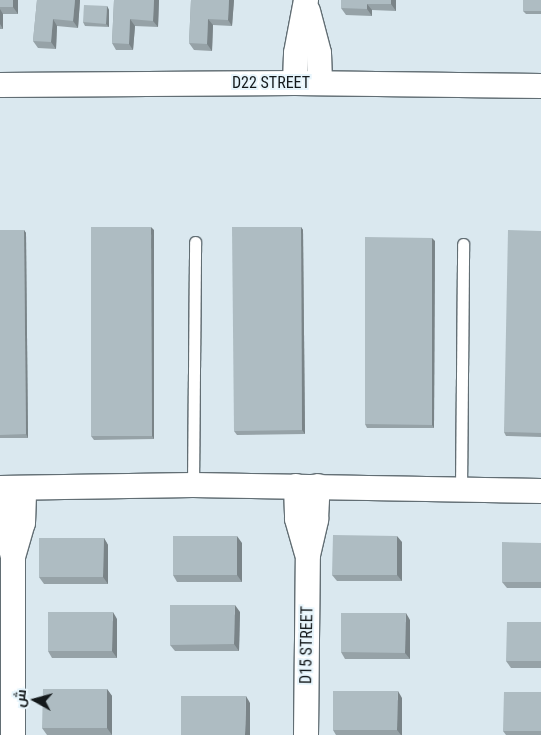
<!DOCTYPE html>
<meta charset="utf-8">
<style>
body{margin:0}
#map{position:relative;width:541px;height:735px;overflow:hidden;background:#dae8ef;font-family:"Roboto Condensed",Cairo,sans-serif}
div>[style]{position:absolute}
.roads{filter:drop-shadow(1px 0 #626e74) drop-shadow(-1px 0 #626e74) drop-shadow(0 1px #626e74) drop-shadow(0 -1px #626e74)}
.lane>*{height:11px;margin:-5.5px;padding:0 5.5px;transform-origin:5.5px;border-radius:5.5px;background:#fff}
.street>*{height:24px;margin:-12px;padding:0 12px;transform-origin:12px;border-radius:12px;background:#fff}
.wall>*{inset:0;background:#96a2a7}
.shaded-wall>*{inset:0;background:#7a8488}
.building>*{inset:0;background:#aebcc2}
span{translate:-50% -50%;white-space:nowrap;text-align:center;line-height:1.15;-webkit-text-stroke:4px #e7f5fc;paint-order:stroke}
.street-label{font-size:16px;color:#14191b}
.north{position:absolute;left:10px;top:675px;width:50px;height:50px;-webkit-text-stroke:4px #e7f5fc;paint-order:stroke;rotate:277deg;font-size:14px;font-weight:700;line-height:20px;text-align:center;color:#14191b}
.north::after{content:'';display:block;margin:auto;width:18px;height:22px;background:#14191b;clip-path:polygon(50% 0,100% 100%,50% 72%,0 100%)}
</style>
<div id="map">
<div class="roads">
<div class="lane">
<i style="left:193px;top:485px;width:243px;rotate:-89.5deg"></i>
<i style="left:461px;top:491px;width:247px;rotate:-89.5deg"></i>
</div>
<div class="street">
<i style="left:308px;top:11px;width:43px;rotate:75.3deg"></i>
<i style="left:319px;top:53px;width:30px;rotate:88deg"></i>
<i style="left:295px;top:83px;width:30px;rotate:-88deg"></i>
<i style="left:296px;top:53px;width:54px;rotate:-79.3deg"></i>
<i style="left:0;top:85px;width:295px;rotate:-0.4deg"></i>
<i style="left:295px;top:83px;width:246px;rotate:0.7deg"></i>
<i style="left:296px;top:486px;width:33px;rotate:88deg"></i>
<i style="left:297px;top:519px;width:35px;rotate:74deg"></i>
<i style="left:0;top:488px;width:193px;rotate:-0.9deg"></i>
<i style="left:193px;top:485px;width:348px;rotate:1deg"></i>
<i style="left:3px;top:488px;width:35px;rotate:88deg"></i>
<i style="left:4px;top:523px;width:35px;rotate:75deg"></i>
<i style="left:13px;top:557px;width:178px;rotate:90deg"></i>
<i style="left:13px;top:557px;width:35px;rotate:-74deg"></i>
<i style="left:23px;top:523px;width:35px;rotate:-88deg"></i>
<i style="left:306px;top:735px;width:180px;rotate:-89.4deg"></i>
<i style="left:308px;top:555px;width:37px;rotate:-77deg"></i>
<i style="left:316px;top:519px;width:33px;rotate:-87deg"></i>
</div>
</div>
<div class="wall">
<i style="clip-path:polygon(0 0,18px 0,18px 14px,3px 14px,3px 29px,0 29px)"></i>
<i style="clip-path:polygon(37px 0,80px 0,78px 28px,57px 26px,56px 49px,38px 48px,33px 41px)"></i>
<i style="clip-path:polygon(114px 0,159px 0,158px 27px,135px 26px,133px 50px,116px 50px,112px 43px)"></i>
<i style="clip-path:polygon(191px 0,234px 0,232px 26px,213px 25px,212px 51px,194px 50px,189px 43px)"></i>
<i style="clip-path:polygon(341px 0,396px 0,396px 11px,372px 10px,372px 16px,346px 15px,341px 8px)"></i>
<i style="clip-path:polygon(541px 0,541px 14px,526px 14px,523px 11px)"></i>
<i style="clip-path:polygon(107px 6px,109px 10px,109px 27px,85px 26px,83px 22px)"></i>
<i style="clip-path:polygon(301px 227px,303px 230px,305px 434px,237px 435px,234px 431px)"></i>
<i style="clip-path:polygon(0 230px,24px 230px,26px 233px,28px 438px,0 438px)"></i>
<i style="clip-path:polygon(154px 230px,154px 439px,94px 440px,91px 436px)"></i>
<i style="clip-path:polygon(541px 231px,541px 437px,506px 436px,504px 432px)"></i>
<i style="clip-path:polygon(435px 241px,434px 428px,367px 428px,365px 424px)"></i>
<i style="clip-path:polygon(104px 538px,108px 545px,108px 584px,44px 584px,39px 577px)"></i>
<i style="clip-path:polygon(402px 542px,402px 581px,337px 581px,332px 575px)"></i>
<i style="clip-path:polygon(242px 543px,242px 582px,177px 582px,173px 575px)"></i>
<i style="clip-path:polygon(541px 543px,541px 588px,507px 588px,502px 582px)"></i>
<i style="clip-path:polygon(240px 612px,239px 651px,175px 651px,170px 645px)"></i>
<i style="clip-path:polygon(117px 619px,117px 658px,52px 658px,48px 651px)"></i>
<i style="clip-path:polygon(410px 620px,410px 659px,345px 659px,341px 652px)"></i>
<i style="clip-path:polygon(541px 622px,541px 668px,511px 668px,506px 661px)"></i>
<i style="clip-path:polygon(107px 689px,112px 696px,112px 735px,47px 735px,42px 728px)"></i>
<i style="clip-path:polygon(541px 692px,541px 735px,506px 735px,503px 731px)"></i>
<i style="clip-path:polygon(402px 698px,402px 735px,336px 735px,333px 730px)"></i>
</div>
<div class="shaded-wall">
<i style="clip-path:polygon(13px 0,18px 0,18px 14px,13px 7px)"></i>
<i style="clip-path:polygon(75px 0,80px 0,78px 28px,73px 21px)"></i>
<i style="clip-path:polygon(154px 0,159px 0,158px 27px,153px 21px)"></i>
<i style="clip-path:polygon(229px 0,234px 0,232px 26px,228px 20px)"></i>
<i style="clip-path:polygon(391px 0,396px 0,396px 11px,391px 4px)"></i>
<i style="clip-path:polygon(367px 4px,372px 10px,372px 16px,367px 9px)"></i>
<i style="clip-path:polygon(107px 6px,109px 10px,109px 27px,106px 24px)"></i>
<i style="clip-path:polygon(0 9px,3px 14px,3px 29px,0 24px)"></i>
<i style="clip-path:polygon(53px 19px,57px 26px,56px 49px,51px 42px)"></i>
<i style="clip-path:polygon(130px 19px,135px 26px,133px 50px,129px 44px)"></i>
<i style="clip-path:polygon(208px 19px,213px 25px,212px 51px,207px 44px)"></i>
<i style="clip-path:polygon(151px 227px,154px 230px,154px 439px,152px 436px)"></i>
<i style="clip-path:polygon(301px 227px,303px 230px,305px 434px,302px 430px)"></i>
<i style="clip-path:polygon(24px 230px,26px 233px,28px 438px,26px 434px)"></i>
<i style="clip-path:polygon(432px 238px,435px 241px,434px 428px,432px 425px)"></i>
<i style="clip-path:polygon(237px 536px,242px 543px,242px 582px,237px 575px)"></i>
<i style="clip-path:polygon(397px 536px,402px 542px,402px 581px,397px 575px)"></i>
<i style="clip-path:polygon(104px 538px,108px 545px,108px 584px,103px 577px)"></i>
<i style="clip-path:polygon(235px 605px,240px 612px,239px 651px,234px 644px)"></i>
<i style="clip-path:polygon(113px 612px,117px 619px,117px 658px,112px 651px)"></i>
<i style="clip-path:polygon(406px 613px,410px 620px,410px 659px,405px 653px)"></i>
<i style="clip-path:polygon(107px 689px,112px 696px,112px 735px,107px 728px)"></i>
<i style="clip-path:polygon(398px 691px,402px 698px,402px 735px,401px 735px,397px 730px)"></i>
<i style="clip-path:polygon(246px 696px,250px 703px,250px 735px,245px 735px)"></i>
</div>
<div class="building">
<i style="clip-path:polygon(0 0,13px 0,13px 7px,0 7px)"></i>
<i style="clip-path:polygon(37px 0,75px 0,73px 21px,53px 19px,51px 42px,33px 41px)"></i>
<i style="clip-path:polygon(114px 0,154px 0,153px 21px,130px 19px,129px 44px,112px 43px)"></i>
<i style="clip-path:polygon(191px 0,229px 0,228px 20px,208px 19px,207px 44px,189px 43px)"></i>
<i style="clip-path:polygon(341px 0,391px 0,391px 4px,367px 4px,367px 9px,341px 8px)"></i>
<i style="clip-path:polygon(523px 0,541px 0,541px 11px,523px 11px)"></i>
<i style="clip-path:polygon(84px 5px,107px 6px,106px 24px,83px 22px)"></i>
<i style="clip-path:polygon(91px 227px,151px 227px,152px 436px,91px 436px)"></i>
<i style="clip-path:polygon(232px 227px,301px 227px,302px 430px,234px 431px)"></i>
<i style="clip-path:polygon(0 230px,24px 230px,26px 434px,0 435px)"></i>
<i style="clip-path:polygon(508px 230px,541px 231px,541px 433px,504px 432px)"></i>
<i style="clip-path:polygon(365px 237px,432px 238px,432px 425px,365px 424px)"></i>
<i style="clip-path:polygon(333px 535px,397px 536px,397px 575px,332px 575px)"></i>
<i style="clip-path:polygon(173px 536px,237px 536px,237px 575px,173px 575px)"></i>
<i style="clip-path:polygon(39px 538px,104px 538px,103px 577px,39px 577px)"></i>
<i style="clip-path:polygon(502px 542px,541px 543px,541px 582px,502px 582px)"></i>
<i style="clip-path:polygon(170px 605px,235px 605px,234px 644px,170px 645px)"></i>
<i style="clip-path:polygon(48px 612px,113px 612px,112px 651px,48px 651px)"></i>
<i style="clip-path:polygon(341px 613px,406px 613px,405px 653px,341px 652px)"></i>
<i style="clip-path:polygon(507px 622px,541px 622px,541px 661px,506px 661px)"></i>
<i style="clip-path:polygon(43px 689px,107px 689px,107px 728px,42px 728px)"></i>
<i style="clip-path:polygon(333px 691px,398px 691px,397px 730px,333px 730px)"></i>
<i style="clip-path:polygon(504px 692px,541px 692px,541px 731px,503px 731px)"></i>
<i style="clip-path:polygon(181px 696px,246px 696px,245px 735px,181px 735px)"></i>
</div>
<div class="street-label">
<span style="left:271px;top:83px">D22 STREET</span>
<span style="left:307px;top:645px;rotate:-89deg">D15 STREET</span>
</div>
<div class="north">ش</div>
</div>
